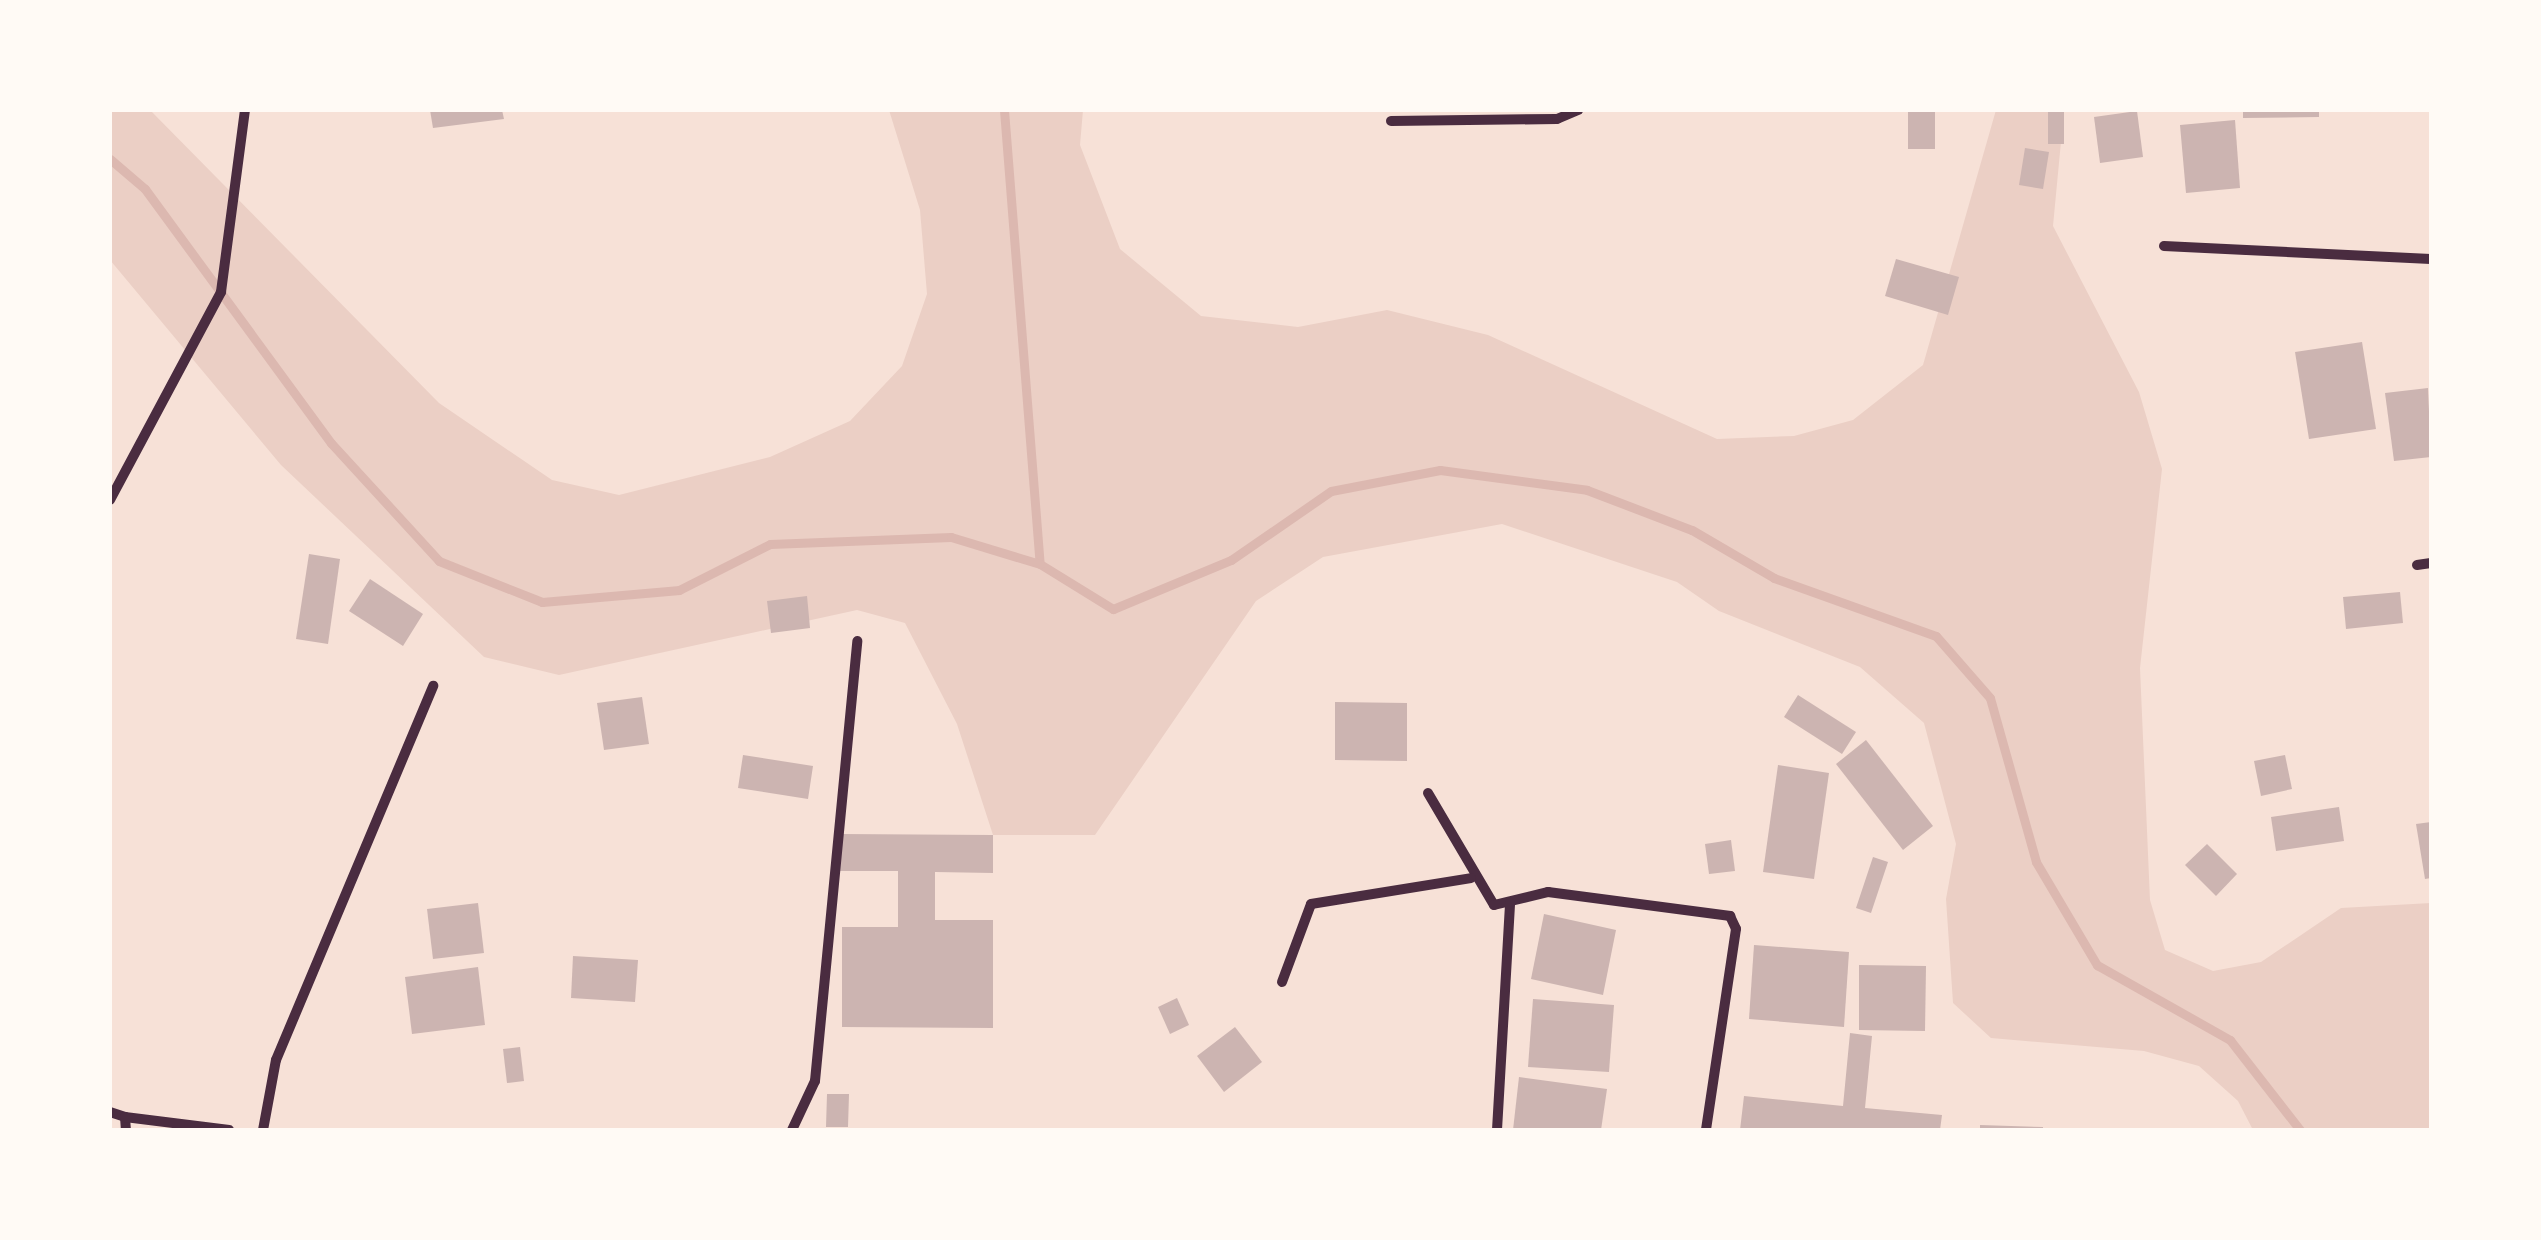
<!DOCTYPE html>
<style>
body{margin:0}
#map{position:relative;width:2541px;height:1240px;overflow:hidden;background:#f7e1d7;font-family:"DejaVu Sans",sans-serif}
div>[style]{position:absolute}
.green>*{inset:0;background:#ebcfc5}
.stream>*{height:9px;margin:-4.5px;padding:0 4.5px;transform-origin:4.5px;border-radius:4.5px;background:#dcb8b0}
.building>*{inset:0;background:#ccb4b1}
.minor>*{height:10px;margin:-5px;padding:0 5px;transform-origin:5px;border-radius:5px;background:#4a2c40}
span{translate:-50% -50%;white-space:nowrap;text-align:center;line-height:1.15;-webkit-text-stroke:8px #fffaf5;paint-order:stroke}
.frame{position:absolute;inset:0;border:112px solid #fffaf5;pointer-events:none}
</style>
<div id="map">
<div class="green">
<i style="clip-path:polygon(110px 110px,150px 110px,439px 403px,552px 480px,619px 495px,770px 457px,850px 421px,902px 366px,927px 294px,920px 210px,889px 110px,1083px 110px,1080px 145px,1120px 249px,1201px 316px,1298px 327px,1387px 310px,1488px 335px,1717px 439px,1794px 436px,1853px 420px,1923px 365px,1996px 110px,2064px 110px,2053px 226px,2139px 392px,2162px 469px,2140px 668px,2150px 900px,2165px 950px,2213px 971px,2261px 962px,2341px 908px,2431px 903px,2431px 1130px,2253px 1130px,2238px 1101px,2199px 1066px,2144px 1051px,1991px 1038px,1953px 1003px,1946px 899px,1956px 844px,1924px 723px,1860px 667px,1719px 611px,1677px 582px,1502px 524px,1323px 557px,1256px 601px,1095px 835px,993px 835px,957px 724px,905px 623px,857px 610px,559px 675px,484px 657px,281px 465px,110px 260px)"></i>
</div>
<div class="stream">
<i style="left:1004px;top:110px;width:455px;rotate:85.5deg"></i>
<i style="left:1040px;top:564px;width:86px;rotate:31.7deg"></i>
<i style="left:1113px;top:609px;width:128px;rotate:-22.6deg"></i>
<i style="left:1231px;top:560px;width:121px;rotate:-34.6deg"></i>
<i style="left:1331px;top:491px;width:111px;rotate:-10.9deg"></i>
<i style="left:1440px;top:470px;width:148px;rotate:7.7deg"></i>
<i style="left:1587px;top:490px;width:112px;rotate:20.9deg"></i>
<i style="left:1692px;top:530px;width:95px;rotate:30.3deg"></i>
<i style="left:1774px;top:578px;width:172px;rotate:19.7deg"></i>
<i style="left:1936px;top:636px;width:82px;rotate:48.9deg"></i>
<i style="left:1990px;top:698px;width:170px;rotate:74.3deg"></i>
<i style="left:2036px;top:862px;width:120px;rotate:59.4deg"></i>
<i style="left:2097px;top:965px;width:153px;rotate:29.4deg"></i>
<i style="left:2230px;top:1040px;width:114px;rotate:52.1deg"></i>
<i style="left:110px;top:159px;width:46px;rotate:40.6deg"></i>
<i style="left:145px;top:189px;width:315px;rotate:53.8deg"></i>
<i style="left:331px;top:443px;width:160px;rotate:47.5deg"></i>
<i style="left:439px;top:561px;width:111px;rotate:21.7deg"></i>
<i style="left:542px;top:602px;width:138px;rotate:-5deg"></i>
<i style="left:679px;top:590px;width:102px;rotate:-26.8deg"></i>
<i style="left:770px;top:544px;width:181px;rotate:-2.2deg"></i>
<i style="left:951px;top:537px;width:93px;rotate:16.9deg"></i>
</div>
<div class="building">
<i style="clip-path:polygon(430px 110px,502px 110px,504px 119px,433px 128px)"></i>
<i style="clip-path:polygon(2048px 110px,2064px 110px,2064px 144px,2048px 144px)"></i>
<i style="clip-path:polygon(2243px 110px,2319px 110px,2319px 117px,2243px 118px)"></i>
<i style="clip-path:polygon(2137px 111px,2143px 157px,2100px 163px,2094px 117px)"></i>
<i style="clip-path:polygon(1908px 112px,1935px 112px,1935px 149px,1908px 149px)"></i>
<i style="clip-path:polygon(2235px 120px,2240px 188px,2186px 193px,2180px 125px)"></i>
<i style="clip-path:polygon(2025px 148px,2049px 152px,2043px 189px,2019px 185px)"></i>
<i style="clip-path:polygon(1896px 259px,1959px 277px,1948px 315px,1885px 296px)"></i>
<i style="clip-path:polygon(2362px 342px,2376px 429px,2309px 439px,2295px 352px)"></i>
<i style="clip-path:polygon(2428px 388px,2431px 457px,2394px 461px,2385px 393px)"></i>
<i style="clip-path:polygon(309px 554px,340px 559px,328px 644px,296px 639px)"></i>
<i style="clip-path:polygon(370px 579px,423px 614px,403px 646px,349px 611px)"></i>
<i style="clip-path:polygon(2400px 592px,2403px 623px,2346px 629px,2343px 597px)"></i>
<i style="clip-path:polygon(807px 596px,810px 628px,771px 633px,767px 601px)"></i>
<i style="clip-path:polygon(1798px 695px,1856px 732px,1842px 754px,1784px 717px)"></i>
<i style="clip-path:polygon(642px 697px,649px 744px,604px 750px,597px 703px)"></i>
<i style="clip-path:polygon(1335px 702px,1407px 703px,1407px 761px,1335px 760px)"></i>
<i style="clip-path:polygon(1866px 740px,1933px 826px,1903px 850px,1836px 764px)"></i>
<i style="clip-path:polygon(743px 755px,813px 766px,808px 799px,738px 788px)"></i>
<i style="clip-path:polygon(2285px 755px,2292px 789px,2261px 796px,2254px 761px)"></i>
<i style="clip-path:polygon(1778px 765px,1829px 773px,1814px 879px,1763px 872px)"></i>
<i style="clip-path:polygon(2339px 807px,2344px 841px,2276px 851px,2271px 817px)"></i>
<i style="clip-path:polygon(2431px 822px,2431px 878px,2425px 879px,2416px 824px)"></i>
<i style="clip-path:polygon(840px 834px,993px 835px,993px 873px,935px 872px,935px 920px,993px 920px,993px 1028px,842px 1027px,842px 927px,898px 927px,898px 871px,840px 871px)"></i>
<i style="clip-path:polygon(1731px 840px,1735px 871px,1709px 874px,1705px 844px)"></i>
<i style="clip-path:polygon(2207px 844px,2237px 874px,2216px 896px,2185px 865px)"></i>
<i style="clip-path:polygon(1873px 857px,1888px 862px,1871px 913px,1856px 908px)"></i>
<i style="clip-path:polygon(478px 903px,484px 953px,433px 959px,427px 909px)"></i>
<i style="clip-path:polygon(1544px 914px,1616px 930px,1603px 995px,1531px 979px)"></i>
<i style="clip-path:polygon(1754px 945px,1849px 952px,1844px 1027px,1749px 1019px)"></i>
<i style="clip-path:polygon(573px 956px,638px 960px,635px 1002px,571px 998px)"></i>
<i style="clip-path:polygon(1859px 965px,1926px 966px,1925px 1031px,1859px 1030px)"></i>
<i style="clip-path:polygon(478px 967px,485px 1025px,412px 1034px,405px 977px)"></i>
<i style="clip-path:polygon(1177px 998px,1189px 1025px,1170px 1034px,1158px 1007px)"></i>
<i style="clip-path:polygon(1533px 999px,1614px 1005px,1609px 1072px,1528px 1067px)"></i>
<i style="clip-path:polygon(1235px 1027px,1262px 1062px,1224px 1092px,1197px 1056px)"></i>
<i style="clip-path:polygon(1850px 1033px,1872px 1036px,1865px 1108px,1942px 1115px,1940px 1130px,1740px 1130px,1744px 1096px,1843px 1106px)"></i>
<i style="clip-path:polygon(520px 1047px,524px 1081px,507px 1083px,503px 1049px)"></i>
<i style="clip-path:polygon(1519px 1077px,1607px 1089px,1601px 1130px,1513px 1130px)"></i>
<i style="clip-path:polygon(827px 1094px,849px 1094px,848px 1127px,826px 1127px)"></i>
<i style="clip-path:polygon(1980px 1125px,2043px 1127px,2043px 1130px,1980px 1130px)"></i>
</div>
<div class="minor">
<i style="left:1391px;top:121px;width:166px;rotate:-0.7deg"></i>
<i style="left:1557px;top:119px;width:23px;rotate:-23deg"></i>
<i style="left:2164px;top:246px;width:267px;rotate:2.8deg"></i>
<i style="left:110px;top:500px;width:236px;rotate:-61.9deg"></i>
<i style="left:221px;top:292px;width:184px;rotate:-82.5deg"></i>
<i style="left:2417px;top:565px;width:14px;rotate:-8deg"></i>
<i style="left:1428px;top:793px;width:130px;rotate:59.5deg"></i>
<i style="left:1494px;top:905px;width:56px;rotate:-13.5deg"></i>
<i style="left:1548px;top:892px;width:184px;rotate:7.5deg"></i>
<i style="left:1730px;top:916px;width:14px;rotate:65deg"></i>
<i style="left:1736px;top:929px;width:203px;rotate:98.5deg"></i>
<i style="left:1282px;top:982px;width:83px;rotate:-69.6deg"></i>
<i style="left:1311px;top:904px;width:162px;rotate:-9.2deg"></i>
<i style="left:110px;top:1112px;width:16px;rotate:18deg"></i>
<i style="left:125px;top:1117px;width:13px;rotate:86deg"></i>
<i style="left:125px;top:1117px;width:105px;rotate:7.1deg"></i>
<i style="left:263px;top:1130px;width:71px;rotate:-79.5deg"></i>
<i style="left:276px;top:1060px;width:406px;rotate:-67.2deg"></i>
<i style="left:792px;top:1130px;width:54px;rotate:-64.9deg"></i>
<i style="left:815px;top:1081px;width:442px;rotate:-84.5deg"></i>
<i style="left:1497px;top:1130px;width:227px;rotate:-86.7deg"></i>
</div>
<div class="frame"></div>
</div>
